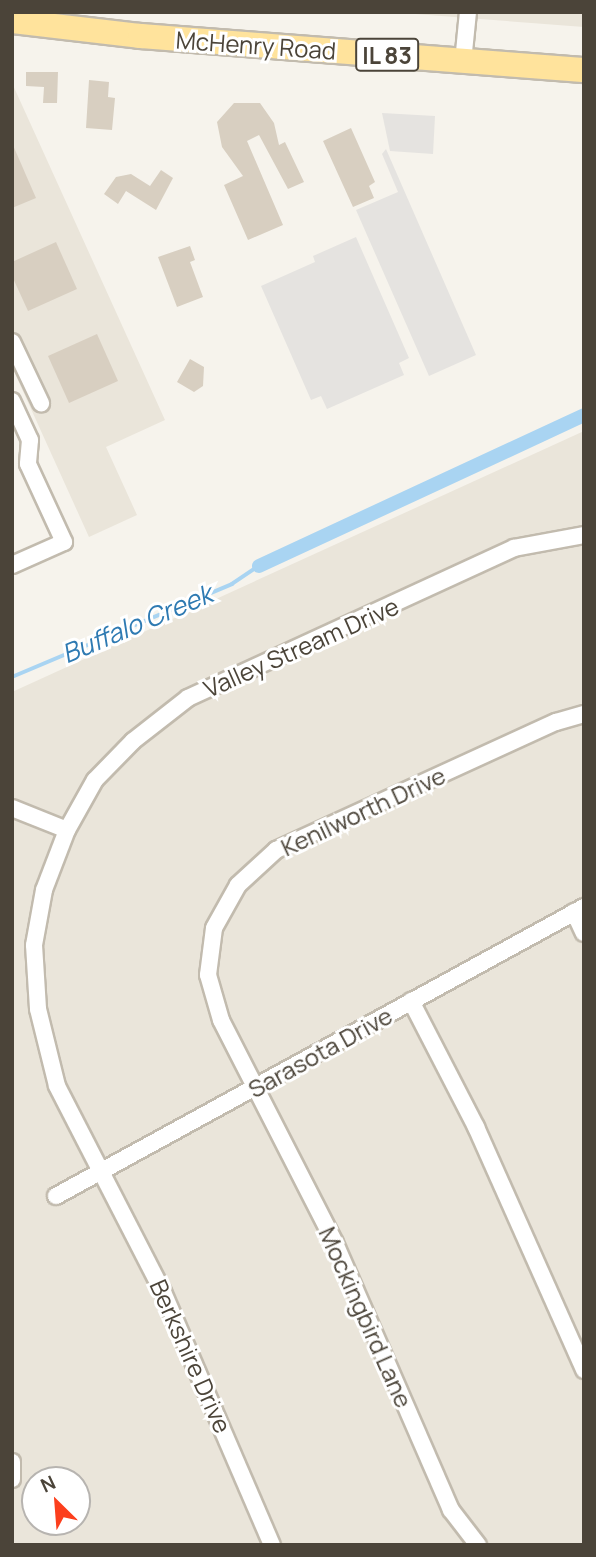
<!DOCTYPE html>
<style>
body{margin:0}
#map{position:relative;width:596px;height:1557px;overflow:hidden;background:#f6f3ec;font-family:Manrope,sans-serif}
div>[style]{position:absolute}
.residential>*{inset:0;background:#eae5da}
.parking>*{inset:0;background:#e5e3e0}
.stream>*{height:3.5px;margin:-1.75px;padding:0 1.75px;transform-origin:1.75px;border-radius:1.75px;background:#a9d4f2}
.canal>*{height:14px;margin:-7px;padding:0 7px;transform-origin:7px;border-radius:7px;background:#a9d4f2}
.building>*{inset:0;background:#d8cfc1}
.roads{filter:drop-shadow(2px 0 #c2bbae) drop-shadow(-2px 0 #c2bbae) drop-shadow(0 2px #c2bbae) drop-shadow(0 -2px #c2bbae)}
.minor>*{height:16px;margin:-8px;padding:0 8px;transform-origin:8px;border-radius:8px;background:#fff}
.primary>*{height:24px;margin:-12px;padding:0 12px;transform-origin:12px;border-radius:12px;background:#ffe39c}
span{translate:-50% -50%;white-space:nowrap;text-align:center;line-height:1.15;-webkit-text-stroke:6px #fff;paint-order:stroke}
.shield-label span{padding:2px 5px;background:#fff;border:2px solid;border-radius:5px;-webkit-text-stroke-width:0}
.shield-label{font-size:23px;color:#4b4439;font-weight:700}
.street-label{font-size:24px;color:#4b4439}
.water-label{font-size:26px;color:#2e7ab2;font-style:italic}
.frame{position:absolute;inset:0;border:14px solid #4b4439;pointer-events:none}
.north{position:absolute;left:21px;top:1466px;width:70px;height:70px;box-sizing:border-box;background:#fff;border:2px solid #b7b4b0;border-radius:50%;rotate:335deg;font-size:19px;font-weight:700;line-height:28px;text-align:center;color:#4b4439}
.north::after{content:'';display:block;margin:auto;width:24px;height:32px;background:#fc3f1d;clip-path:polygon(50% 0,100% 100%,50% 72%,0 100%)}
</style>
<div id="map">
<div class="residential">
<i style="clip-path:polygon(389px 12px,584px 12px,584px 27px)"></i>
<i style="clip-path:polygon(12px 83px,165px 420px,106px 447px,137px 515px,89px 537px,12px 367px)"></i>
<i style="clip-path:polygon(evenodd,584px 431px,584px 1545px,12px 1545px,12px 692px,584px 431px,35px 1480px,77px 1480px,77px 1522px,35px 1522px,35px 1480px)"></i>
</div>
<div class="parking">
<i style="clip-path:polygon(382px 113px,435px 116px,433px 154px,390px 151px)"></i>
<i style="clip-path:polygon(386px 149px,476px 355px,429px 376px,356px 210px,398px 192px,382px 154px)"></i>
<i style="clip-path:polygon(356px 237px,409px 358px,399px 363px,404px 375px,327px 409px,321px 396px,311px 400px,261px 286px,315px 262px,313px 256px)"></i>
</div>
<div class="stream">
<i style="left:12px;top:677px;width:239px;rotate:-22.9deg"></i>
<i style="left:232px;top:584px;width:32px;rotate:-34deg"></i>
</div>
<div class="canal">
<i style="left:259px;top:566px;width:358px;rotate:-24.9deg"></i>
</div>
<div class="building">
<i style="clip-path:polygon(26px 72px,58px 72px,57px 103px,43px 103px,44px 87px,26px 86px)"></i>
<i style="clip-path:polygon(89px 80px,109px 82px,108px 97px,115px 98px,112px 130px,86px 128px)"></i>
<i style="clip-path:polygon(234px 103px,260px 103px,274px 123px,279px 145px,285px 142px,304px 182px,288px 189px,259px 135px,247px 141px,283px 225px,248px 240px,224px 185px,243px 176px,222px 147px,217px 122px)"></i>
<i style="clip-path:polygon(351px 128px,375px 182px,369px 186px,374px 198px,353px 207px,323px 141px)"></i>
<i style="clip-path:polygon(12px 143px,36px 198px,12px 208px)"></i>
<i style="clip-path:polygon(161px 170px,173px 178px,156px 210px,126px 191px,118px 204px,104px 194px,116px 177px,131px 174px,150px 186px)"></i>
<i style="clip-path:polygon(56px 242px,77px 289px,28px 311px,12px 276px,12px 262px)"></i>
<i style="clip-path:polygon(190px 246px,195px 260px,190px 262px,203px 297px,177px 307px,158px 257px)"></i>
<i style="clip-path:polygon(97px 334px,118px 381px,69px 403px,48px 356px)"></i>
<i style="clip-path:polygon(190px 359px,204px 367px,203px 386px,194px 392px,177px 382px)"></i>
</div>
<div class="roads">
<div class="minor">
<i style="left:463px;top:62px;width:50px;rotate:-84.3deg"></i>
<i style="left:12px;top:342px;width:68px;rotate:64.6deg"></i>
<i style="left:12px;top:401px;width:43px;rotate:65.2deg"></i>
<i style="left:30px;top:440px;width:24px;rotate:95deg"></i>
<i style="left:28px;top:464px;width:86px;rotate:65.2deg"></i>
<i style="left:64px;top:542px;width:57px;rotate:156.1deg"></i>
<i style="left:12px;top:808px;width:59px;rotate:21.8deg"></i>
<i style="left:67px;top:830px;width:57px;rotate:-60.8deg"></i>
<i style="left:95px;top:780px;width:54px;rotate:-45.7deg"></i>
<i style="left:133px;top:741px;width:70px;rotate:-38deg"></i>
<i style="left:188px;top:698px;width:359px;rotate:-24.7deg"></i>
<i style="left:514px;top:548px;width:71px;rotate:-10.5deg"></i>
<i style="left:67px;top:830px;width:64px;rotate:111deg"></i>
<i style="left:44px;top:890px;width:56px;rotate:100.3deg"></i>
<i style="left:34px;top:945px;width:64px;rotate:86.4deg"></i>
<i style="left:38px;top:1009px;width:79px;rotate:76.1deg"></i>
<i style="left:57px;top:1086px;width:232px;rotate:62.8deg"></i>
<i style="left:163px;top:1292px;width:275px;rotate:66.7deg"></i>
<i style="left:574px;top:912px;width:23px;rotate:65deg"></i>
<i style="left:411px;top:1001px;width:142px;rotate:62.7deg"></i>
<i style="left:476px;top:1127px;width:266px;rotate:66deg"></i>
<i style="left:56px;top:1196px;width:602px;rotate:-28.69deg"></i>
<i style="left:12px;top:1462px;width:17px;rotate:90deg"></i>
<i style="left:478px;top:1545px;width:44px;rotate:-127.6deg"></i>
<i style="left:451px;top:1510px;width:291px;rotate:-113.5deg"></i>
<i style="left:335px;top:1243px;width:250px;rotate:-117.1deg"></i>
<i style="left:221px;top:1020px;width:47px;rotate:-106.1deg"></i>
<i style="left:208px;top:975px;width:47px;rotate:-82.7deg"></i>
<i style="left:214px;top:928px;width:49px;rotate:-60.8deg"></i>
<i style="left:238px;top:885px;width:52px;rotate:-42.6deg"></i>
<i style="left:276px;top:850px;width:308px;rotate:-24.6deg"></i>
<i style="left:556px;top:722px;width:29px;rotate:-16deg"></i>
</div>
<div class="primary">
<i style="left:12px;top:21px;width:129px;rotate:6.7deg"></i>
<i style="left:140px;top:36px;width:445px;rotate:4.4deg"></i>
</div>
</div>
<div class="shield-label">
<span style="left:387px;top:55px">IL 83</span>
</div>
<div class="street-label">
<span style="left:256px;top:45px;rotate:4deg">McHenry Road</span>
<span style="left:301px;top:647px;rotate:-24deg">Valley Stream Drive</span>
<span style="left:363px;top:811px;rotate:-25deg">Kenilworth Drive</span>
<span style="left:320px;top:1052px;rotate:-29deg">Sarasota Drive</span>
<span style="left:366px;top:1317px;rotate:66deg">Mockingbird Lane</span>
<span style="left:191px;top:1356px;rotate:66deg">Berkshire Drive</span>
</div>
<div class="water-label">
<span style="left:137px;top:624px;rotate:-23deg">Buffalo Creek</span>
</div>
<div class="frame"></div>
<div class="north">N</div>
</div>
